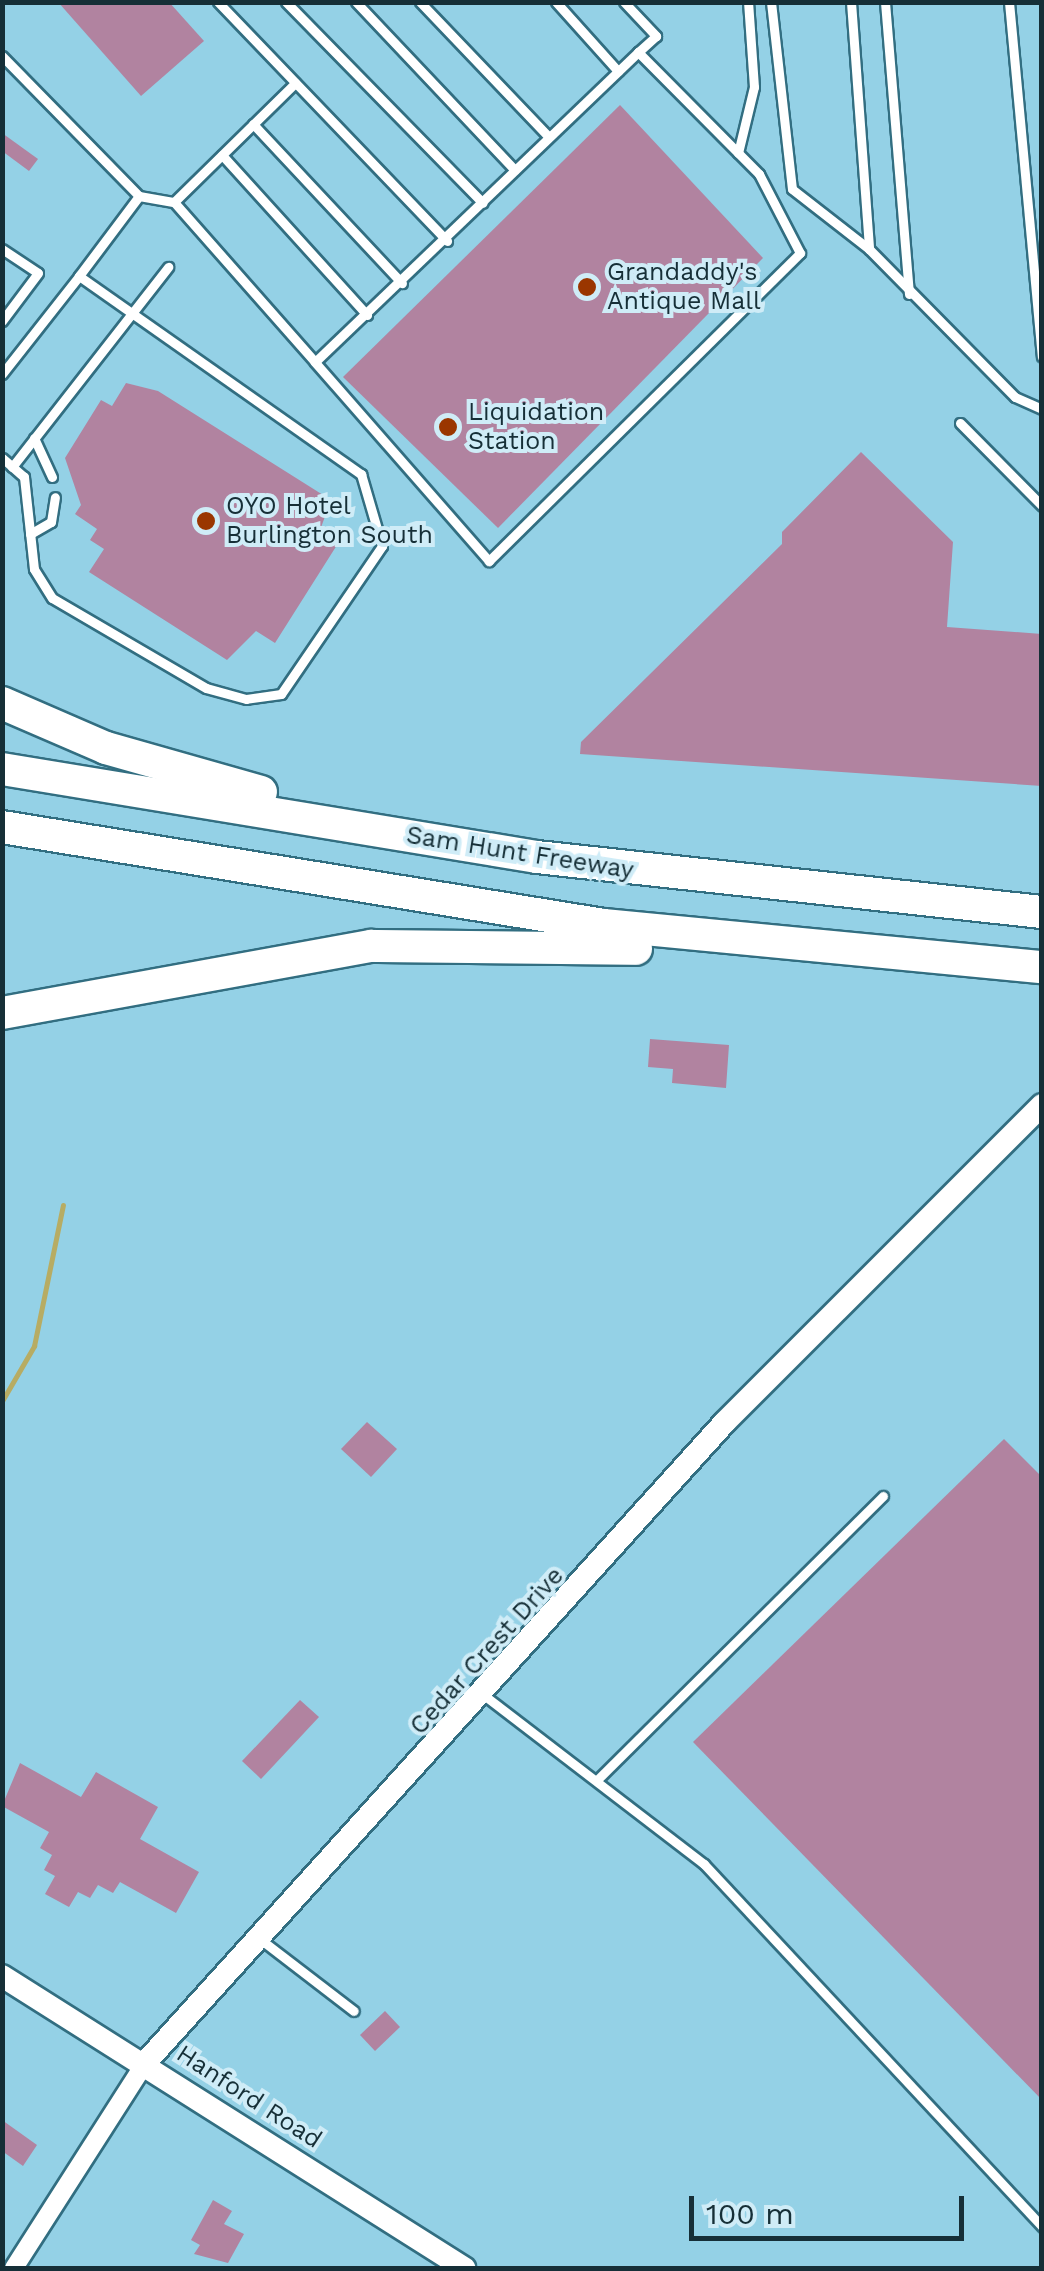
<!DOCTYPE html>
<style>
body{margin:0}
#map{position:relative;width:1044px;height:2271px;overflow:hidden;background:#94d1e6;font-family:"Work Sans",sans-serif}
div>[style]{position:absolute}
.stream>*{height:5px;margin:-2.5px;padding:0 2.5px;transform-origin:2.5px;border-radius:2.5px;background:#b7ac63}
.building>*{inset:0;background:#b183a0}
.roads{filter:drop-shadow(2px 0 #326e81) drop-shadow(-2px 0 #326e81) drop-shadow(0 2px #326e81) drop-shadow(0 -2px #326e81)}
.service>*{height:9px;margin:-4.5px;padding:0 4.5px;transform-origin:4.5px;border-radius:4.5px;background:#fff}
.minor>*{height:18px;margin:-9px;padding:0 9px;transform-origin:9px;border-radius:9px;background:#fff}
.tertiary>*{height:22px;margin:-11px;padding:0 11px;transform-origin:11px;border-radius:11px;background:#fff}
.motorway>*{height:32px;margin:-16px;padding:0 16px;transform-origin:16px;border-radius:16px;background:#fff}
.dots>*{width:28px;height:28px;translate:-50% -50%;box-sizing:border-box;border:5px solid #cfecf7;border-radius:50%}
span{translate:-50% -50%;white-space:nowrap;text-align:center;line-height:1.15;-webkit-text-stroke:8px #cfecf7;paint-order:stroke}
.poi-label{font-size:25px;color:#162f37}
.left{translate:0 -50%;text-align:left}
.street-label{font-size:25px;color:#162f37}
.frame{position:absolute;inset:0;border:5px solid #162f37;pointer-events:none}
.scale{position:absolute;left:689px;top:2196px;width:275px;height:45px;box-sizing:border-box;border:5px solid #162f37;border-top:0;padding-left:12px;font-size:30px;line-height:35px;white-space:nowrap;color:#162f37;-webkit-text-stroke:8px #cfecf7;paint-order:stroke}
</style>
<div id="map">
<div class="stream">
<i style="left:2px;top:1401px;width:64px;rotate:-59.8deg"></i>
<i style="left:34px;top:1346px;width:144px;rotate:-78.4deg"></i>
</div>
<div class="building">
<i style="clip-path:polygon(58px 2px,169px 2px,204px 41px,141px 96px)"></i>
<i style="clip-path:polygon(620px 105px,763px 258px,498px 528px,343px 377px)"></i>
<i style="clip-path:polygon(2px 133px,38px 159px,29px 171px,2px 151px)"></i>
<i style="clip-path:polygon(126px 383px,158px 391px,331px 500px,319px 533px,337px 545px,275px 643px,256px 631px,227px 660px,89px 572px,104px 549px,90px 540px,97px 529px,75px 514px,81px 505px,65px 458px,101px 400px,112px 406px)"></i>
<i style="clip-path:polygon(861px 452px,953px 542px,947px 627px,1042px 634px,1042px 786px,580px 754px,581px 742px,782px 544px,782px 532px)"></i>
<i style="clip-path:polygon(650px 1039px,729px 1045px,726px 1088px,672px 1083px,673px 1069px,648px 1067px)"></i>
<i style="clip-path:polygon(367px 1422px,397px 1449px,371px 1477px,341px 1449px)"></i>
<i style="clip-path:polygon(1004px 1439px,1042px 1477px,1042px 2100px,693px 1742px)"></i>
<i style="clip-path:polygon(300px 1700px,319px 1717px,261px 1779px,242px 1761px)"></i>
<i style="clip-path:polygon(20px 1763px,81px 1797px,96px 1772px,158px 1807px,140px 1839px,199px 1872px,176px 1913px,120px 1882px,113px 1893px,98px 1885px,90px 1898px,78px 1892px,69px 1907px,45px 1894px,55px 1876px,44px 1870px,52px 1855px,40px 1848px,49px 1832px,2px 1806px)"></i>
<i style="clip-path:polygon(385px 2011px,400px 2027px,375px 2051px,360px 2035px)"></i>
<i style="clip-path:polygon(2px 2120px,37px 2145px,23px 2166px,2px 2151px)"></i>
<i style="clip-path:polygon(213px 2200px,232px 2211px,224px 2224px,244px 2234px,228px 2263px,194px 2254px,200px 2245px,191px 2240px)"></i>
</div>
<div class="roads">
<div class="service">
<i style="left:218px;top:2px;width:331px;rotate:46.2deg"></i>
<i style="left:286px;top:2px;width:281px;rotate:45.6deg"></i>
<i style="left:356px;top:2px;width:231px;rotate:46.6deg"></i>
<i style="left:420px;top:2px;width:184px;rotate:46.3deg"></i>
<i style="left:556px;top:2px;width:93px;rotate:48.1deg"></i>
<i style="left:624px;top:2px;width:47px;rotate:46.7deg"></i>
<i style="left:656px;top:36px;width:24px;rotate:138deg"></i>
<i style="left:771px;top:2px;width:188px;rotate:83.6deg"></i>
<i style="left:792px;top:189px;width:98px;rotate:37.9deg"></i>
<i style="left:869px;top:249px;width:208px;rotate:45.4deg"></i>
<i style="left:1015px;top:397px;width:30px;rotate:24deg"></i>
<i style="left:851px;top:2px;width:248px;rotate:85.8deg"></i>
<i style="left:885px;top:2px;width:293px;rotate:85.3deg"></i>
<i style="left:1009px;top:2px;width:356px;rotate:84.7deg"></i>
<i style="left:638px;top:52px;width:172px;rotate:45.2deg"></i>
<i style="left:759px;top:174px;width:89px;rotate:62.6deg"></i>
<i style="left:800px;top:253px;width:438px;rotate:135.3deg"></i>
<i style="left:489px;top:561px;width:264px;rotate:-131.2deg"></i>
<i style="left:315px;top:362px;width:448px;rotate:-43.8deg"></i>
<i style="left:2px;top:56px;width:196px;rotate:45.6deg"></i>
<i style="left:139px;top:196px;width:100px;rotate:126.9deg"></i>
<i style="left:79px;top:276px;width:345px;rotate:35.1deg"></i>
<i style="left:361px;top:474px;width:75px;rotate:73.7deg"></i>
<i style="left:382px;top:546px;width:179px;rotate:124.3deg"></i>
<i style="left:281px;top:694px;width:35px;rotate:172deg"></i>
<i style="left:246px;top:699px;width:41px;rotate:-164.6deg"></i>
<i style="left:206px;top:688px;width:178px;rotate:-149.7deg"></i>
<i style="left:52px;top:598px;width:34px;rotate:-122deg"></i>
<i style="left:34px;top:569px;width:93px;rotate:-96.2deg"></i>
<i style="left:24px;top:477px;width:29px;rotate:-139deg"></i>
<i style="left:253px;top:124px;width:218px;rotate:46.9deg"></i>
<i style="left:738px;top:153px;width:68px;rotate:-76.4deg"></i>
<i style="left:754px;top:87px;width:85px;rotate:-94deg"></i>
<i style="left:222px;top:155px;width:216px;rotate:47.8deg"></i>
<i style="left:139px;top:196px;width:36px;rotate:10deg"></i>
<i style="left:174px;top:202px;width:213px;rotate:48.6deg"></i>
<i style="left:174px;top:202px;width:170px;rotate:-44.5deg"></i>
<i style="left:2px;top:249px;width:43px;rotate:33.7deg"></i>
<i style="left:38px;top:273px;width:60px;rotate:126.9deg"></i>
<i style="left:2px;top:374px;width:125px;rotate:-51.8deg"></i>
<i style="left:960px;top:423px;width:117px;rotate:45.3deg"></i>
<i style="left:34px;top:438px;width:43px;rotate:65.2deg"></i>
<i style="left:12px;top:467px;width:254px;rotate:-52deg"></i>
<i style="left:30px;top:534px;width:24px;rotate:-30deg"></i>
<i style="left:51px;top:522px;width:25px;rotate:-81deg"></i>
<i style="left:485px;top:1696px;width:276px;rotate:37.5deg"></i>
<i style="left:704px;top:1864px;width:496px;rotate:47deg"></i>
<i style="left:597px;top:1780px;width:403px;rotate:-44.8deg"></i>
<i style="left:260px;top:1939px;width:118px;rotate:37.5deg"></i>
</div>
<div class="minor">
<i style="left:14px;top:2268px;width:243px;rotate:-57.4deg"></i>
</div>
<div class="tertiary">
<i style="left:2px;top:1976px;width:547px;rotate:32.29deg"></i>
<i style="left:145px;top:2063px;width:864px;rotate:-47.86deg"></i>
<i style="left:725px;top:1422px;width:448px;rotate:-45deg"></i>
</div>
<div class="motorway">
<i style="left:2px;top:703px;width:113px;rotate:23.4deg"></i>
<i style="left:106px;top:748px;width:161px;rotate:15.8deg"></i>
<i style="left:2px;top:769px;width:542px;rotate:9.34deg"></i>
<i style="left:537px;top:857px;width:508px;rotate:6.22deg"></i>
<i style="left:2px;top:827px;width:610px;rotate:9.25deg"></i>
<i style="left:604px;top:925px;width:440px;rotate:5.5deg"></i>
<i style="left:2px;top:1013px;width:375px;rotate:-10.3deg"></i>
<i style="left:371px;top:946px;width:265px;rotate:0.6deg"></i>
</div>
</div>
<div class="dots">
<i style="left:587px;top:287px;background:#9a3600"></i>
<i style="left:448px;top:427px;background:#9a3600"></i>
<i style="left:206px;top:521px;background:#9a3600"></i>
</div>
<div class="poi-label">
<span class="left" style="left:607px;top:287px">Grandaddy's<br>Antique Mall</span>
<span class="left" style="left:468px;top:427px">Liquidation<br>Station</span>
<span class="left" style="left:226px;top:521px">OYO Hotel<br>Burlington South</span>
</div>
<div class="street-label">
<span style="left:520px;top:853px;rotate:9deg">Sam Hunt Freeway</span>
<span style="left:487px;top:1651px;rotate:-48deg">Cedar Crest Drive</span>
<span style="left:249px;top:2097px;rotate:33deg">Hanford Road</span>
</div>
<div class="frame"></div>
<div class="scale">100 m</div>
</div>
